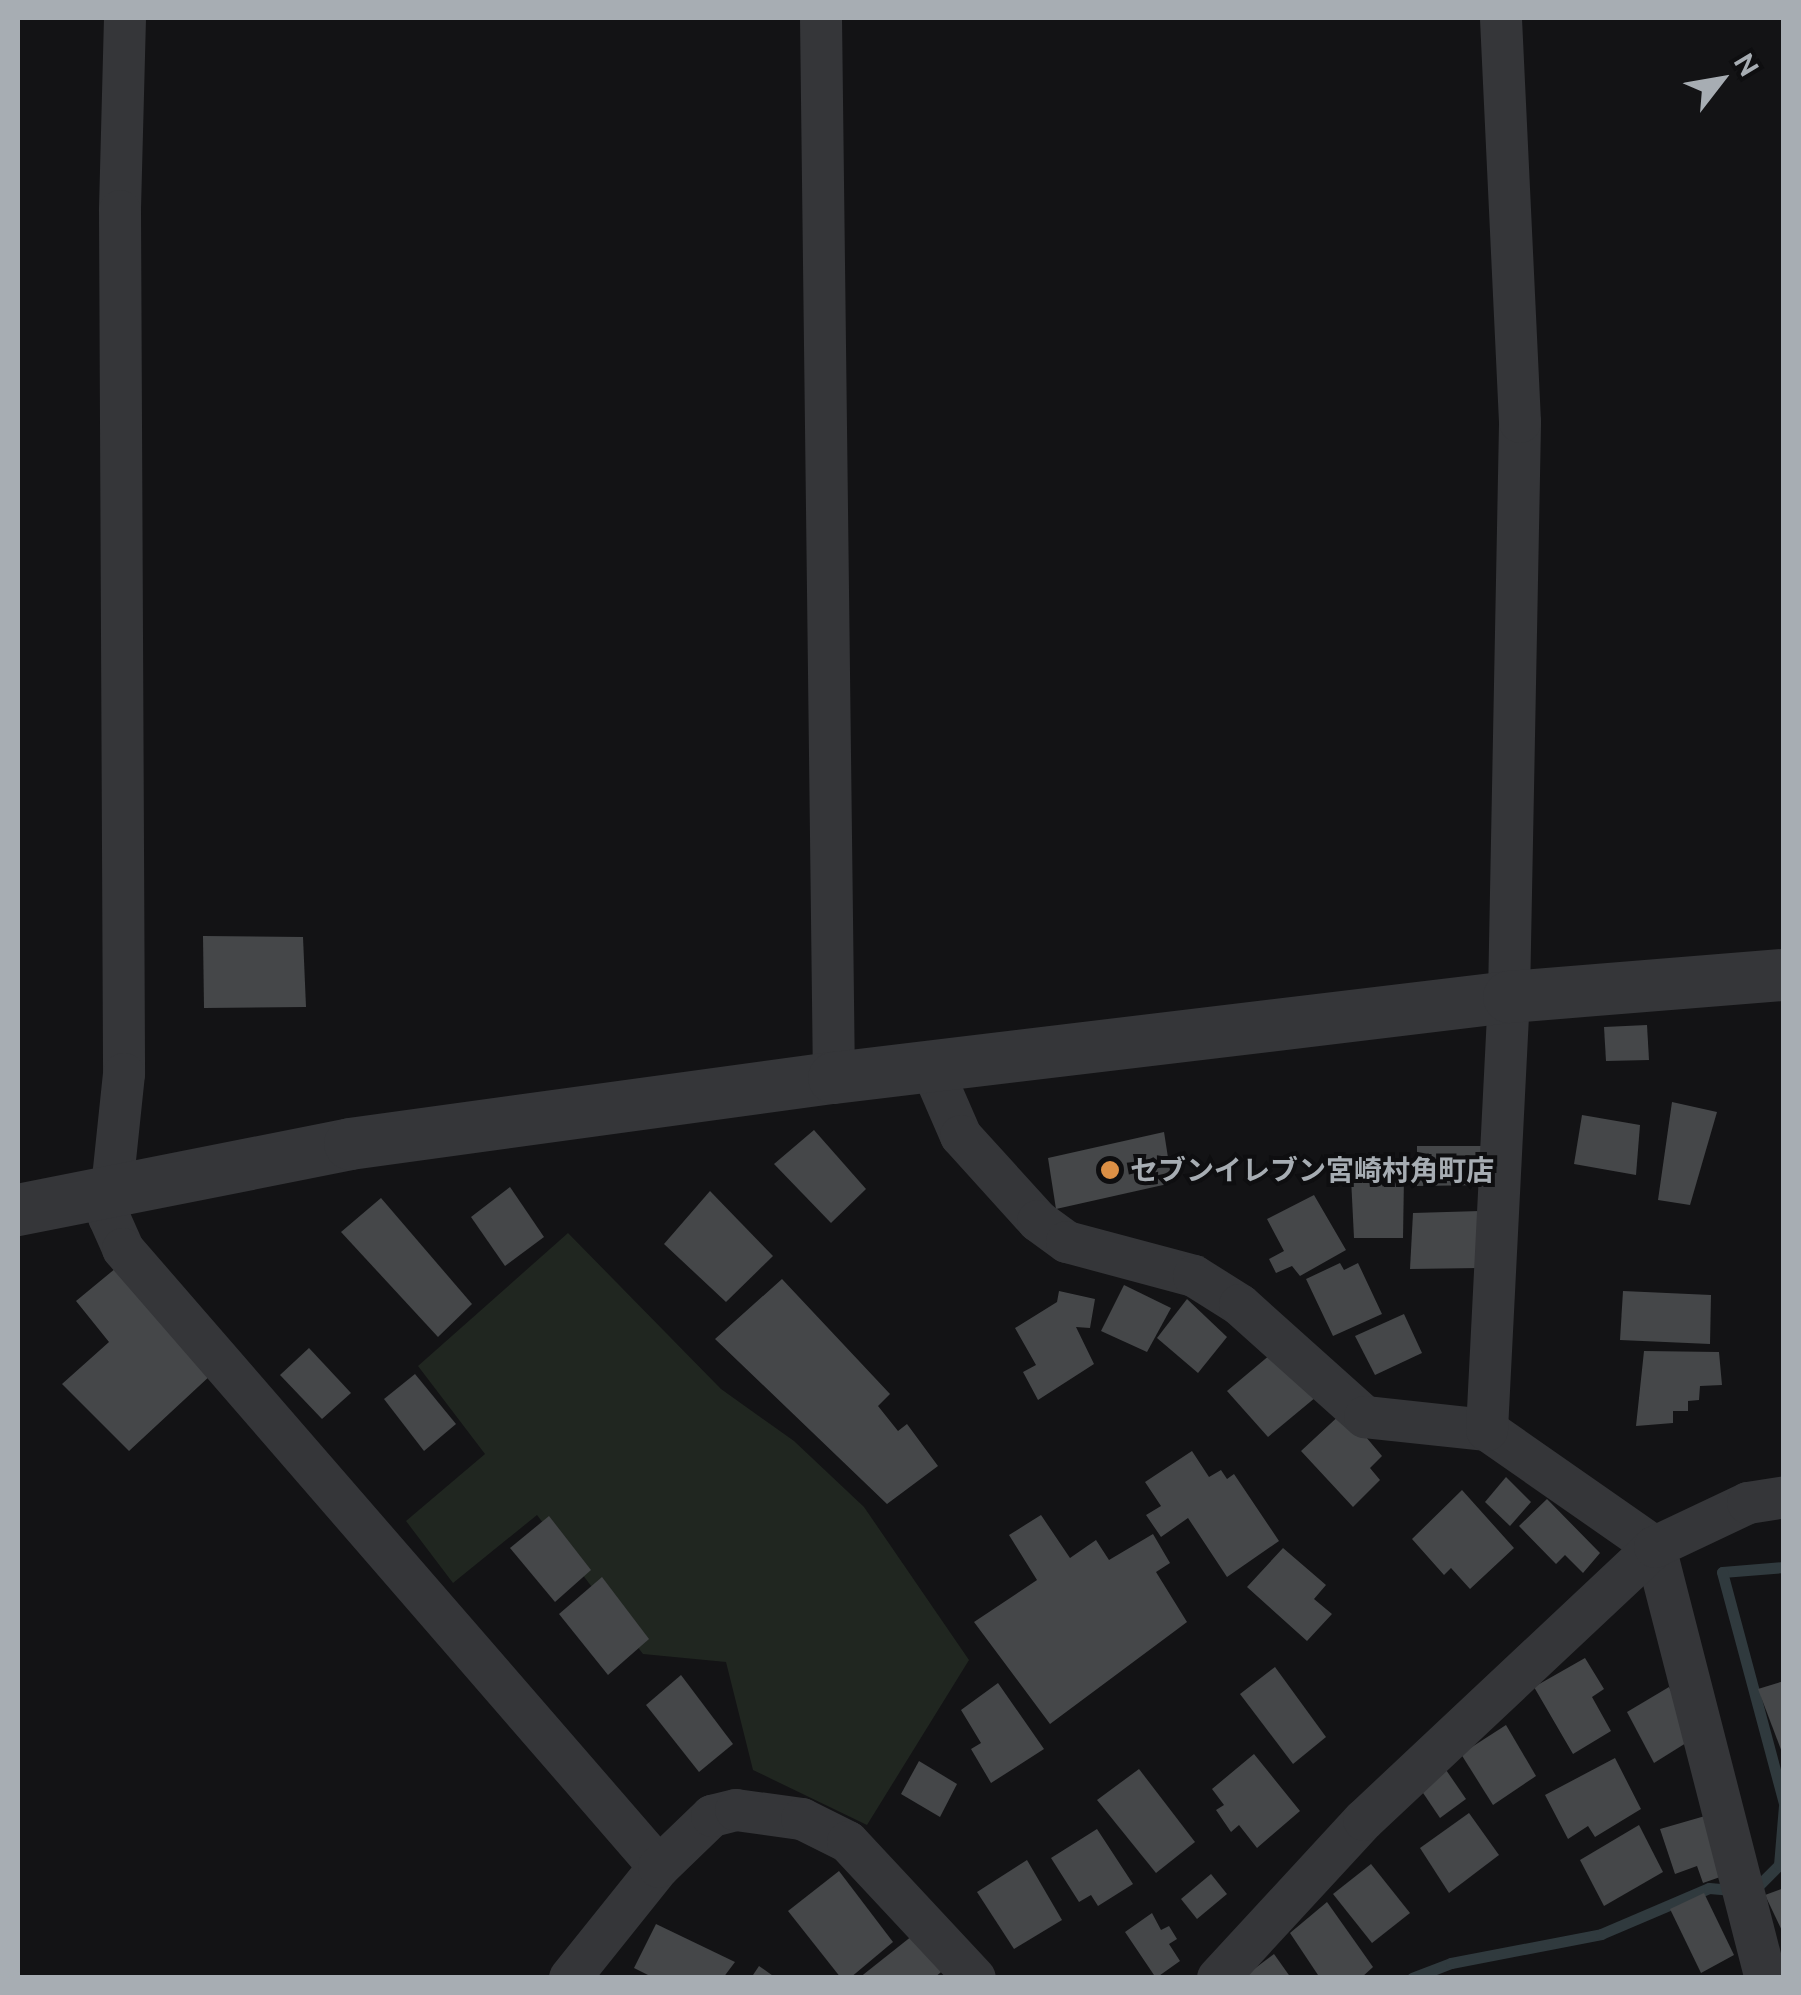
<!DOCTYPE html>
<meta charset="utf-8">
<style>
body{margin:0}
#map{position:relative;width:1801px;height:1995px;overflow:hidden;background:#131315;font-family:Ubuntu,"Noto Sans JP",sans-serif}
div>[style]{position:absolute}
.green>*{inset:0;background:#202620}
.stream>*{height:11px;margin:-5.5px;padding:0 5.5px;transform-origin:5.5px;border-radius:5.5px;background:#303a3e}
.building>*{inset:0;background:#454749}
.minor>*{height:42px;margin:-21px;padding:0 21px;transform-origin:21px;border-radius:21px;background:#353639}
.tertiary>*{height:52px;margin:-26px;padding:0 26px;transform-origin:26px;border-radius:26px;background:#353639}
.dots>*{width:28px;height:28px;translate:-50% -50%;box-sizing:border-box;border:5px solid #0e0e10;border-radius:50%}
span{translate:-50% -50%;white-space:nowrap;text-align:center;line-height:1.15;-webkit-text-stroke:8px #0e0e10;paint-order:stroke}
.poi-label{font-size:28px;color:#a7adb3;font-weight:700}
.left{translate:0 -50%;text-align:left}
.frame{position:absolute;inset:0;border:20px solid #a7adb3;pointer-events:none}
.north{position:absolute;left:1671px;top:30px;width:100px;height:100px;-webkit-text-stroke:8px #0e0e10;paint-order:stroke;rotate:59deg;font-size:28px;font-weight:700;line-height:40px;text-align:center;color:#a7adb3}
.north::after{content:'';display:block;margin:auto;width:35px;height:45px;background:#a7adb3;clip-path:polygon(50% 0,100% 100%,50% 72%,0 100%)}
</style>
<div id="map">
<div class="green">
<i style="clip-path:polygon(568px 1233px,721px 1389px,794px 1441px,864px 1507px,969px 1660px,867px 1825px,753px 1770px,726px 1662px,643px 1654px,537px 1515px,453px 1583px,406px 1521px,485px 1454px,418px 1366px)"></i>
</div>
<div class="stream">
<i style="left:1784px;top:1567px;width:62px;rotate:175.4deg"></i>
<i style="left:1722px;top:1572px;width:239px;rotate:75deg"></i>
<i style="left:1751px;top:1893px;width:40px;rotate:-45deg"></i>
<i style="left:1779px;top:1865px;width:59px;rotate:-85.2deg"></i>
<i style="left:1412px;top:1978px;width:42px;rotate:-21deg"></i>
<i style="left:1451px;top:1963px;width:153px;rotate:-10.9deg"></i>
<i style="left:1601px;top:1934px;width:117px;rotate:-23.1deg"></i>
<i style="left:1709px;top:1888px;width:24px;rotate:5deg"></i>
</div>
<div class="building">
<i style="clip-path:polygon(203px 936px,303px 937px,306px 1007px,204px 1008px)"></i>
<i style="clip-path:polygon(1647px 1025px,1649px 1060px,1606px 1061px,1604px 1027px)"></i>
<i style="clip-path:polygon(1672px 1102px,1717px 1112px,1690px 1205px,1658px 1200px)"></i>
<i style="clip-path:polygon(1582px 1115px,1640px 1125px,1636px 1175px,1574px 1164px)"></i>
<i style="clip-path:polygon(814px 1130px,866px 1189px,831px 1223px,774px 1164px)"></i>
<i style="clip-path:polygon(1164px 1132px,1172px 1183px,1056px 1209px,1048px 1158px)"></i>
<i style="clip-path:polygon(1417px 1146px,1485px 1146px,1485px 1185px,1417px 1186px)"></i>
<i style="clip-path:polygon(1404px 1176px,1403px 1238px,1354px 1238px,1351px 1178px)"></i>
<i style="clip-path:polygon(510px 1187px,544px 1237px,505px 1266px,471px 1217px)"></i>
<i style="clip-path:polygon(710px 1191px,773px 1256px,726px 1302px,664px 1244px)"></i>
<i style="clip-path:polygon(1314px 1195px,1346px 1250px,1300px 1276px,1292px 1266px,1276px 1273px,1269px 1259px,1284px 1251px,1267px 1219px)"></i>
<i style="clip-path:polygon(381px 1198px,472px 1304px,438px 1337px,341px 1232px)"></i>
<i style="clip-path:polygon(1480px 1211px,1480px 1268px,1410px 1269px,1413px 1213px)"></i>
<i style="clip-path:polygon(1340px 1263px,1344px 1270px,1358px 1263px,1382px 1314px,1333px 1336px,1306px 1279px)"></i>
<i style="clip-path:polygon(116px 1268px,212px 1374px,129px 1451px,62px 1384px,109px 1342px,76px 1301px)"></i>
<i style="clip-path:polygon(782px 1279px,890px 1394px,878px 1406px,898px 1431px,907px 1424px,938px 1466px,887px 1504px,715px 1339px)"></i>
<i style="clip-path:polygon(1124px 1285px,1171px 1308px,1147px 1352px,1101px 1331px)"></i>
<i style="clip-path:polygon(1059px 1291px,1095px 1299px,1090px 1328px,1076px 1327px,1094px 1364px,1038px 1400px,1023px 1372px,1036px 1365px,1015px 1328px,1057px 1302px)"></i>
<i style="clip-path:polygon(1623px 1291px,1711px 1295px,1710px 1344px,1620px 1340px)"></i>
<i style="clip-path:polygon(1187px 1299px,1227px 1337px,1198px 1373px,1157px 1338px)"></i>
<i style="clip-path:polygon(1404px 1314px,1422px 1353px,1375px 1375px,1355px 1336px)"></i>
<i style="clip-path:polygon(309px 1348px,351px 1393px,322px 1419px,280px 1375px)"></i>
<i style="clip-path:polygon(1277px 1349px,1316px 1397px,1268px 1437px,1227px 1391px)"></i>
<i style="clip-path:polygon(1644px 1351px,1719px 1352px,1722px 1385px,1700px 1386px,1699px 1400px,1688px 1401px,1688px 1411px,1673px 1411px,1673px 1423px,1636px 1426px)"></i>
<i style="clip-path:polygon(415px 1374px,456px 1424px,424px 1451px,384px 1399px)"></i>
<i style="clip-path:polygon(1344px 1411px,1382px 1456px,1370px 1468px,1380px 1480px,1353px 1507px,1301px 1451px)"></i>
<i style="clip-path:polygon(1192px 1451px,1209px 1477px,1221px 1470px,1227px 1479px,1234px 1474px,1279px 1541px,1227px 1577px,1188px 1518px,1161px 1537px,1146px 1515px,1161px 1506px,1145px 1482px)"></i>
<i style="clip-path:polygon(1506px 1477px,1531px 1502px,1510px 1526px,1485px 1502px)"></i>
<i style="clip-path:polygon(1462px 1490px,1514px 1548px,1470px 1589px,1451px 1568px,1444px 1575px,1412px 1539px)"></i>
<i style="clip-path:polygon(1547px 1499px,1600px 1553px,1583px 1573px,1565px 1555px,1556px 1564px,1519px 1526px)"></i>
<i style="clip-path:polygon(1041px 1515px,1070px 1558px,1096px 1540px,1109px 1560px,1153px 1534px,1170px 1563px,1156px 1572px,1187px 1622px,1050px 1724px,974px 1622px,1037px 1580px,1009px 1535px)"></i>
<i style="clip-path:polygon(549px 1516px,591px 1570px,555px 1602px,510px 1548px)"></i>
<i style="clip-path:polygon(1283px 1548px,1326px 1585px,1314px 1599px,1332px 1614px,1307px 1641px,1247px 1587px)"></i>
<i style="clip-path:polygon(602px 1577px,649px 1639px,608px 1675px,559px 1614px)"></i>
<i style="clip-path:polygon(1585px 1658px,1604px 1689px,1592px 1697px,1611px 1731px,1573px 1754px,1534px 1687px)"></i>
<i style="clip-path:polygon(1275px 1667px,1326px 1737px,1293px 1764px,1240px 1694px)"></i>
<i style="clip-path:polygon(681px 1675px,733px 1744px,699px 1772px,646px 1705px)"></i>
<i style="clip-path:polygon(1784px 1681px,1784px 1755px,1783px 1755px,1758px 1689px)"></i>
<i style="clip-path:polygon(998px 1683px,1044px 1749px,991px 1783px,971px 1749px,981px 1743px,961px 1710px)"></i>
<i style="clip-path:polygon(1669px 1687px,1694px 1738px,1654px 1763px,1627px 1712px)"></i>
<i style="clip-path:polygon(1506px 1725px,1536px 1776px,1493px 1805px,1461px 1754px)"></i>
<i style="clip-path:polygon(1254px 1754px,1300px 1811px,1257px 1848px,1239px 1825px,1231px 1832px,1216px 1810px,1224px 1805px,1212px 1789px)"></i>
<i style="clip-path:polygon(1615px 1758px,1641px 1809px,1595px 1837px,1588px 1826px,1568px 1839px,1545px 1795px)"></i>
<i style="clip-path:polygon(919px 1761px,957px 1784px,940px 1817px,901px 1794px)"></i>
<i style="clip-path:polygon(1444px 1767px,1466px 1799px,1440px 1818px,1417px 1784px)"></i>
<i style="clip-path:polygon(1139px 1769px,1195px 1842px,1156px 1873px,1097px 1800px)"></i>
<i style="clip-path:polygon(1469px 1813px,1499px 1855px,1449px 1893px,1420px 1848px)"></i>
<i style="clip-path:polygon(1705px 1816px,1723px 1876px,1703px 1883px,1697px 1866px,1675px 1874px,1660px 1829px)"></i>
<i style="clip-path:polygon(1639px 1825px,1663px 1872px,1604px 1906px,1580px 1860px)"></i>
<i style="clip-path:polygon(1097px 1829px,1133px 1884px,1098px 1906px,1091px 1895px,1079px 1902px,1051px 1858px)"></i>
<i style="clip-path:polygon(1027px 1860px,1062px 1920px,1014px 1949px,977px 1892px)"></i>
<i style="clip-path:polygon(1371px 1864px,1410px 1913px,1372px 1943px,1333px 1894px)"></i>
<i style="clip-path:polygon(839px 1871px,893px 1942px,850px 1978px,841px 1978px,788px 1911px)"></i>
<i style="clip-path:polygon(1211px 1874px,1227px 1894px,1197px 1919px,1181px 1899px)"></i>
<i style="clip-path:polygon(1784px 1888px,1784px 1935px,1765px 1895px)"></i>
<i style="clip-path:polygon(1704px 1893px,1734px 1955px,1701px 1973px,1670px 1909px)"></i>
<i style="clip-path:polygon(1327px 1902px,1373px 1967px,1361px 1978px,1320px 1978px,1290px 1933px)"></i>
<i style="clip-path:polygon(1152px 1913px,1161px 1930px,1169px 1926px,1177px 1939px,1169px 1944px,1180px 1961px,1156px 1978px,1125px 1932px)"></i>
<i style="clip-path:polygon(656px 1924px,735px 1962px,723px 1978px,654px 1978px,634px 1968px)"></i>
<i style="clip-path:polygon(917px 1932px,947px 1967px,934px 1978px,859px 1978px)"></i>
<i style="clip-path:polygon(1274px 1954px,1291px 1978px,1242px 1978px)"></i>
<i style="clip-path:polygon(759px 1966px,776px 1978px,751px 1978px)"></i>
</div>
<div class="minor">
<i style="left:125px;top:18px;width:193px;rotate:91.5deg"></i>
<i style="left:120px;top:211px;width:863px;rotate:89.73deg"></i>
<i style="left:124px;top:1074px;width:144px;rotate:96deg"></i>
<i style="left:109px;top:1217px;width:35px;rotate:66deg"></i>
<i style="left:123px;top:1249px;width:818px;rotate:49.06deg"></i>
<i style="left:821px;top:18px;width:1060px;rotate:89.3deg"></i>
<i style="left:931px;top:1067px;width:75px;rotate:66.5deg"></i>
<i style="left:961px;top:1136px;width:115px;rotate:47.8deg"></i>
<i style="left:1038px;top:1221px;width:36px;rotate:36deg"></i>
<i style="left:1067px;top:1242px;width:131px;rotate:15deg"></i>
<i style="left:1194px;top:1276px;width:54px;rotate:32.2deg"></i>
<i style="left:1240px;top:1305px;width:168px;rotate:41.9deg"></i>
<i style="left:1365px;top:1417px;width:123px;rotate:6.1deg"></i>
<i style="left:1487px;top:1430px;width:205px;rotate:34.9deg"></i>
<i style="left:1655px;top:1547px;width:445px;rotate:75.6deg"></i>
<i style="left:1487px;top:1430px;width:434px;rotate:-87.1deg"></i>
<i style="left:1509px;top:997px;width:575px;rotate:-88.9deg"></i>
<i style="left:1520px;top:422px;width:404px;rotate:-92.7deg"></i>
<i style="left:570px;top:1978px;width:142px;rotate:-51.3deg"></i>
<i style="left:659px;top:1867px;width:74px;rotate:-43.9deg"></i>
<i style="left:712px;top:1816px;width:25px;rotate:-14deg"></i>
<i style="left:736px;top:1810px;width:67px;rotate:7.8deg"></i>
<i style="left:802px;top:1819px;width:51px;rotate:26.6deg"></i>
<i style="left:848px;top:1842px;width:186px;rotate:47deg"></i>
<i style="left:1218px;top:1978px;width:215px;rotate:-47.3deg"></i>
<i style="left:1364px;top:1820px;width:399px;rotate:-43.2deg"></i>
<i style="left:1655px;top:1547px;width:103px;rotate:-25.3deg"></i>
<i style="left:1748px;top:1503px;width:36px;rotate:-9deg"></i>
</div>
<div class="tertiary">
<i style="left:18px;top:1210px;width:338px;rotate:-11.2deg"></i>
<i style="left:350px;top:1144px;width:488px;rotate:-7.8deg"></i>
<i style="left:834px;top:1078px;width:680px;rotate:-6.84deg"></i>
<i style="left:1509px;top:997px;width:276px;rotate:-4.6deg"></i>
</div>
<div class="dots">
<i style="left:1110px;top:1170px;background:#db8f45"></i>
</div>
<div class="poi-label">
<span class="left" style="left:1130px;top:1170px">セブンイレブン宮崎村角町店</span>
</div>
<div class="frame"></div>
<div class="north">N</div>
</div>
